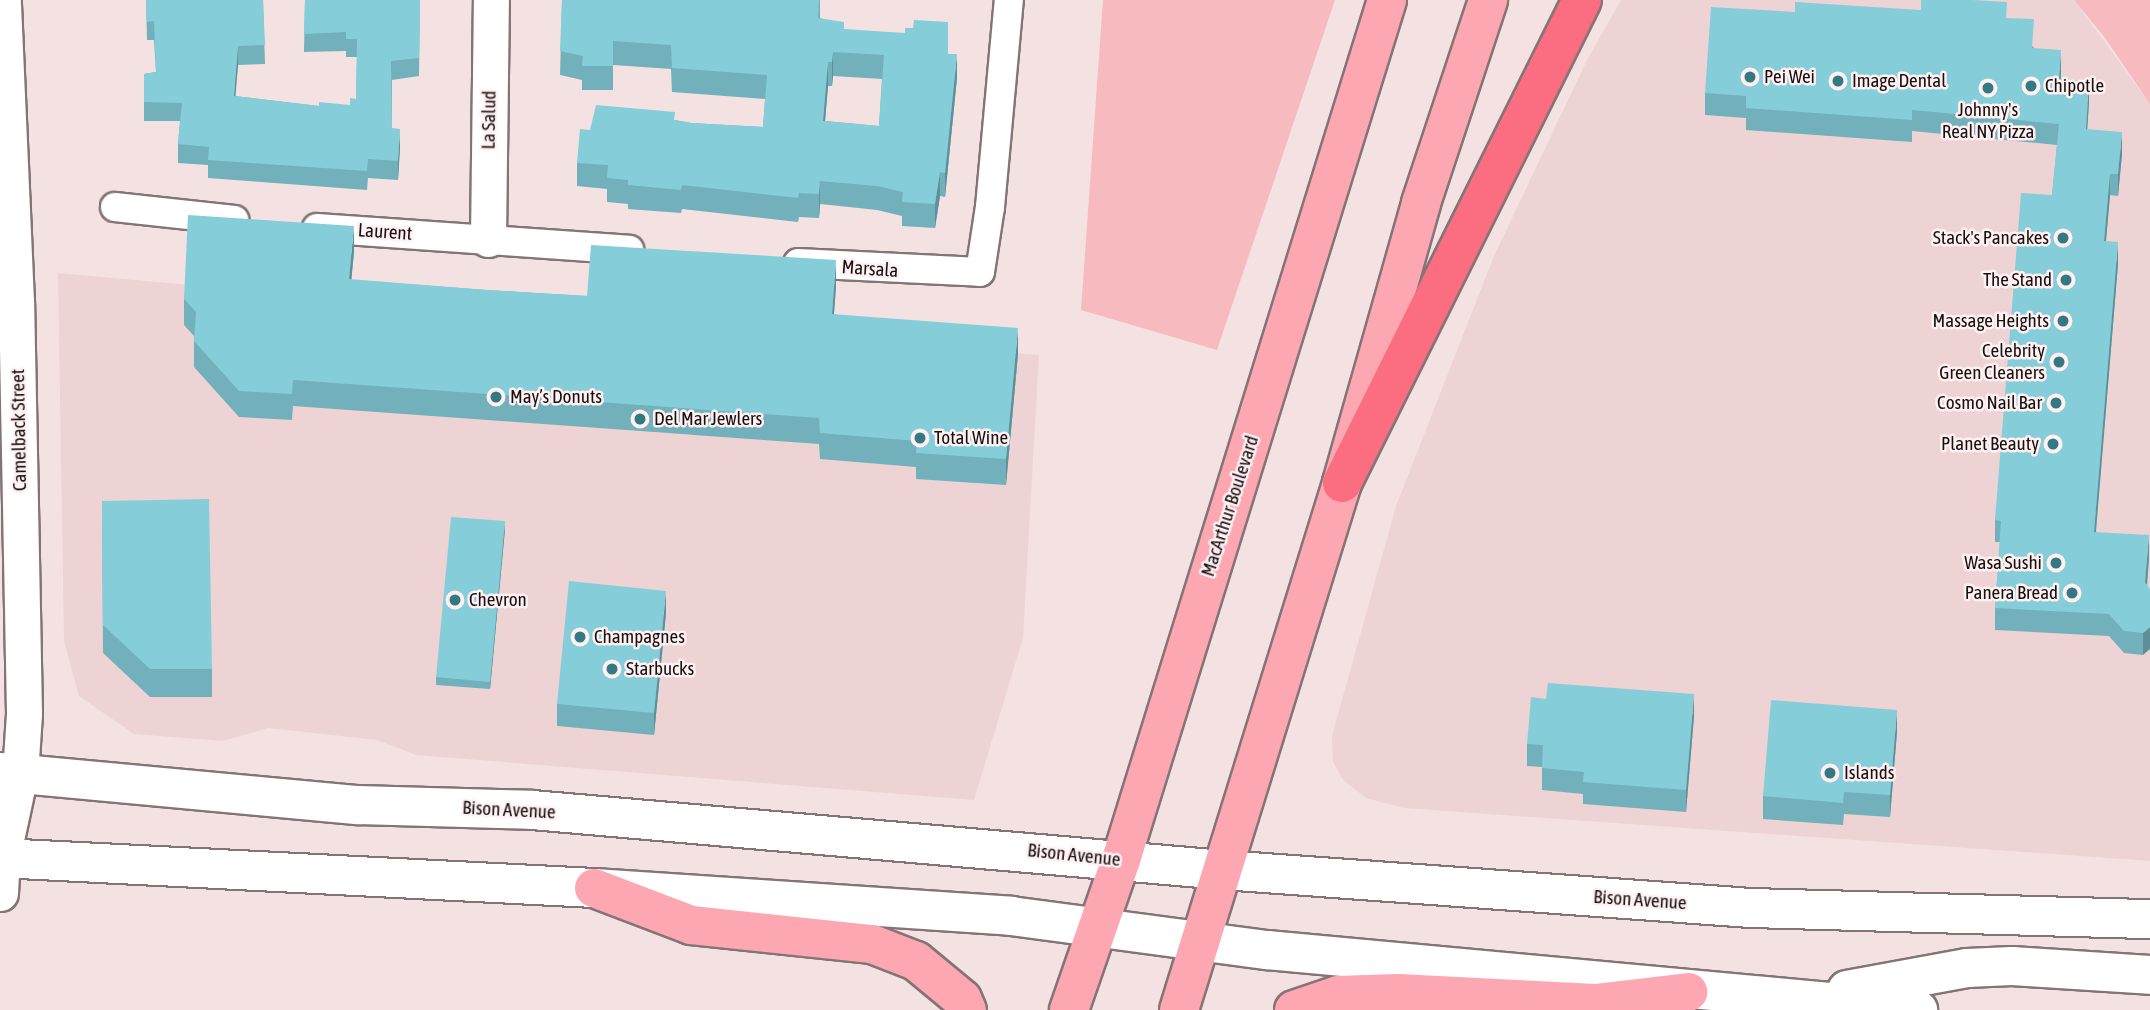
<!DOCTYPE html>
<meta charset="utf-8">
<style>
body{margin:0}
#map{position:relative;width:2150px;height:1010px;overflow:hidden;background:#f4e2e3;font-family:"Asap Condensed",sans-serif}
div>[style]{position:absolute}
.built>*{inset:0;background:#eed3d4}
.green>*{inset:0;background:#f7bbbf}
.roads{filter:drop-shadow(2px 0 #847475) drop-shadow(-2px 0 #847475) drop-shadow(0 2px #847475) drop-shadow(0 -2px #847475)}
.minor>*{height:28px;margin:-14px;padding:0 14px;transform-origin:14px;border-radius:14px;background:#fff}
.tertiary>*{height:35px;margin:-17.5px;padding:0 17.5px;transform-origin:17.5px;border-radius:17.5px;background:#fff}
.secondary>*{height:38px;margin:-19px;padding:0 19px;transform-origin:19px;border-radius:19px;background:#fff}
.primary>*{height:38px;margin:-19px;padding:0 19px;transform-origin:19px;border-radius:19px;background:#fda7b3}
.motorway>*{height:38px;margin:-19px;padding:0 19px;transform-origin:19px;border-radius:19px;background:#fb6d81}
.wall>*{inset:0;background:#72b1bb}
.shaded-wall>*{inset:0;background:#5d9098}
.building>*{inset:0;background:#85ced9}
.dots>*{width:19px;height:19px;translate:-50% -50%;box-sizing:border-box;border:4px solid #fff0f1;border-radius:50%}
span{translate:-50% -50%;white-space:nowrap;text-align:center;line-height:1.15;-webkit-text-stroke:5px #fff0f1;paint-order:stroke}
.poi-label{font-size:19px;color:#161011}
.left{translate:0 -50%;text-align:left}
.right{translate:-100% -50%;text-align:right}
.street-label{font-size:19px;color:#161011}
</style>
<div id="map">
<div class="built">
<i style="clip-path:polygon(1621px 0,2074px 0,2150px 104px,2150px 861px,1404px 808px,1366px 798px,1343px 780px,1333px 762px,1332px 736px,1396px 506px,1494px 256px,1587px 60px)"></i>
<i style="clip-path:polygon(58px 273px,498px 313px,1039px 355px,1023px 638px,974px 800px,416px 755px,377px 740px,268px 728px,223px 741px,134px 734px,79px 696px,64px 641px)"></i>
</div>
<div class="green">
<i style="clip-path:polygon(1103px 0,1335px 0,1217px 350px,1081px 310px)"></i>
<i style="clip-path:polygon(2074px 0,2150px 0,2150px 104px,2105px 38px)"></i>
</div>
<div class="roads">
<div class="minor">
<i style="left:115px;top:207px;width:120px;rotate:6.2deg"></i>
<i style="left:317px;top:228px;width:313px;rotate:4deg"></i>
<i style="left:798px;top:263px;width:182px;rotate:2.8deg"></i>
<i style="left:980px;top:272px;width:66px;rotate:-81.3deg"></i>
<i style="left:990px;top:207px;width:208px;rotate:-84.8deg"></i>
</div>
<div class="tertiary">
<i style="left:488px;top:239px;width:239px;rotate:-89.3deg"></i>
<i style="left:0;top:893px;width:35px;rotate:-87deg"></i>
<i style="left:2px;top:858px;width:86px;rotate:-77.9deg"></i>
<i style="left:20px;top:774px;width:61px;rotate:-86.2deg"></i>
<i style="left:24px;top:713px;width:411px;rotate:-91.1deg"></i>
<i style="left:16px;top:302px;width:302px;rotate:-92.5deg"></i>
</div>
<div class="secondary">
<i style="left:0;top:772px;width:360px;rotate:5.3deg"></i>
<i style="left:358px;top:805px;width:174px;rotate:1.6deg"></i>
<i style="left:532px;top:810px;width:694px;rotate:4.96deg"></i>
<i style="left:1223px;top:870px;width:529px;rotate:4.12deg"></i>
<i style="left:1751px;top:908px;width:399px;rotate:1.6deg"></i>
<i style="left:0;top:858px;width:595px;rotate:2.89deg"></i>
<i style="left:594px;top:888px;width:418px;rotate:3.8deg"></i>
<i style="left:1011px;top:916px;width:258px;rotate:7.6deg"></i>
<i style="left:1267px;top:950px;width:654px;rotate:5.27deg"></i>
<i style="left:1847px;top:990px;width:122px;rotate:-10.4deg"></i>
<i style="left:1967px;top:968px;width:45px;rotate:-2.5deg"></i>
<i style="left:2012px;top:966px;width:138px;rotate:3.7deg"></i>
</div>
<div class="primary">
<i style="left:594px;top:888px;width:104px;rotate:20.9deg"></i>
<i style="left:691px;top:925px;width:182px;rotate:6deg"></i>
<i style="left:872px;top:944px;width:47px;rotate:21.1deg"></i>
<i style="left:916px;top:961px;width:60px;rotate:39.6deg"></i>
<i style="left:962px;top:999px;width:12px;rotate:66deg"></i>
<i style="left:1069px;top:1010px;width:159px;rotate:-70.9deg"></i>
<i style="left:1121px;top:860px;width:900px;rotate:-72.81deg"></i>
<i style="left:1179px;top:1010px;width:552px;rotate:-72.81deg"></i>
<i style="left:1342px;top:483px;width:291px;rotate:-74.2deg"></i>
<i style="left:1421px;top:203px;width:214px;rotate:-71.7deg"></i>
<i style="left:1294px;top:1010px;width:46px;rotate:-18.8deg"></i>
<i style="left:1338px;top:995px;width:60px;rotate:-1.9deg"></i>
<i style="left:1398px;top:993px;width:197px;rotate:2.9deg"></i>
<i style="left:1595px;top:1003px;width:94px;rotate:-6.7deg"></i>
</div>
<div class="motorway">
<i style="left:1342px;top:483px;width:539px;rotate:-63.58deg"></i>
</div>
</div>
<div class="wall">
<i style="clip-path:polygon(146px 0,263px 0,265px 64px,238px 65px,235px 96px,319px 106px,350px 105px,356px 99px,357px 57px,346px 57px,346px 51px,304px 52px,305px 0,420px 0,419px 76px,392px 80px,392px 128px,400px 147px,398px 180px,368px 178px,367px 190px,208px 178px,208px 165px,178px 163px,178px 144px,180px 121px,144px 121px,144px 74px,156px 72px,154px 40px,147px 40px)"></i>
<i style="clip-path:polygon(evenodd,562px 0,820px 0,820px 18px,844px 29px,948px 54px,957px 78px,945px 197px,940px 196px,935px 228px,902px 226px,902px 216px,877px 210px,820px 204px,819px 218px,799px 217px,798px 222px,682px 209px,681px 213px,628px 209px,628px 204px,607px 202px,607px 189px,577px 186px,577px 163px,590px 130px,675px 120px,691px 123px,763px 127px,765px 99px,672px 92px,671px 69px,613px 65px,613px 90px,582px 90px,582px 80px,560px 75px,562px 0,833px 76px,882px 79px,879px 126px,825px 121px,828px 86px,832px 86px,833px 76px)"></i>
<i style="clip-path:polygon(1795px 12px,2007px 18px,2034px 48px,2061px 72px,2061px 79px,2089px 102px,2087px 129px,2122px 154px,2118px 196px,2110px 195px,2106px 241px,2118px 264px,2096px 532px,2149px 557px,2143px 655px,2124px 653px,2109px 636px,1995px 630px,1995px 608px,2000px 542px,1995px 542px,1995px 520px,2052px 195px,2057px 145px,1912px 131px,1912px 142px,1746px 130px,1746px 118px,1705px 115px,1705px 93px)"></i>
<i style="clip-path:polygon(354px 252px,351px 280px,487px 290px,587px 296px,836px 286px,834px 314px,1018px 354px,1006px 485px,916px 479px,916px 467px,820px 459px,819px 444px,293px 406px,292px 420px,239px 417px,194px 367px,194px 336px,184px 325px,184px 299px)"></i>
<i style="clip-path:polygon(102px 501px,212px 669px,212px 697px,150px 697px,103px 653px)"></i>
<i style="clip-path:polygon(505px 529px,490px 689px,436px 685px,436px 677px)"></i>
<i style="clip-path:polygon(666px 613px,654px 735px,557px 726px,557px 704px)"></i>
<i style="clip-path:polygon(1694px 716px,1686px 812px,1583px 804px,1583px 794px,1542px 790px,1542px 767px,1527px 766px,1527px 744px)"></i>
<i style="clip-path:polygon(1897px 732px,1890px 817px,1844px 814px,1843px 825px,1763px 819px,1763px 796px)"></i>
</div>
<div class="shaded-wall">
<i style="clip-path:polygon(238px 46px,238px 65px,234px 114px,234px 96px)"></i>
<i style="clip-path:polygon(2061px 50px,2061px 72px,2059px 100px,2059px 79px)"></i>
<i style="clip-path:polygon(833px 52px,833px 76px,832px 86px,832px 62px)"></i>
<i style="clip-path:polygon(957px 54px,957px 78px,945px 197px,945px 173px)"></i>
<i style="clip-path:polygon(828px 62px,828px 86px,823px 145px,823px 121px)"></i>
<i style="clip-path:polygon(2089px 81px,2089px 102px,2086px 150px,2086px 129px)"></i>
<i style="clip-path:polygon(400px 129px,400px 147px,398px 180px,398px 161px)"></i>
<i style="clip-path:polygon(2122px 132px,2122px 154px,2118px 196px,2118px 174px)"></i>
<i style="clip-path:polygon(940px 172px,940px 196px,935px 228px,935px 204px)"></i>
<i style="clip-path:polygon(2110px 174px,2110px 195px,2104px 263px,2104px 241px)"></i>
<i style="clip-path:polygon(820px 181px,820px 204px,819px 218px,819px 194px)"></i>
<i style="clip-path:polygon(354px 226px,354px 252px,349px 305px,349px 279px)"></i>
<i style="clip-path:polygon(2118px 242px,2118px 264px,2094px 553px,2094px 532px)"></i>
<i style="clip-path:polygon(836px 260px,836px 286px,832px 340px,832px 314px)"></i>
<i style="clip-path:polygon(1018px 328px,1018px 354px,1006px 485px,1006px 459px)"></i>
<i style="clip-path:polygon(505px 521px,505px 529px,490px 689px,490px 682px)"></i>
<i style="clip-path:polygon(2149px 535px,2149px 557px,2145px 604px,2145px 582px)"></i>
<i style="clip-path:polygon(666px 591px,666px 613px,654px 735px,654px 713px)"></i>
<i style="clip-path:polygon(2150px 627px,2150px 649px,2143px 655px,2143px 633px)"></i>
<i style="clip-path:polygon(1694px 694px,1694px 716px,1686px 812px,1686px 790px)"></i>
<i style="clip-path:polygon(1897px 710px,1897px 732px,1890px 817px,1890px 795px)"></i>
</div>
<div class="building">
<i style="clip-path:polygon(146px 0,263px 0,265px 45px,238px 46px,234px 96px,319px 106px,319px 102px,350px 105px,350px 98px,356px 99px,357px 39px,346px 39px,346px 32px,304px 34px,305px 0,420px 0,419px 58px,391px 61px,392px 128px,400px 129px,398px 161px,368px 159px,367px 171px,208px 160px,209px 147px,178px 144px,182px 103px,144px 102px,144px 74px,156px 72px,154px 21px,147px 22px)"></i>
<i style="clip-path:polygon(evenodd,562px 0,819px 0,818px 18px,844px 22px,844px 29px,905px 33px,905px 28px,913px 28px,914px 20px,948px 22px,948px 54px,957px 54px,945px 173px,940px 172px,935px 204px,902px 202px,903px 192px,877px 186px,820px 181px,819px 194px,799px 193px,798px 198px,682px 185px,681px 190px,628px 185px,628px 180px,607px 178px,608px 165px,577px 163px,580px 129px,590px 130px,596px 105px,675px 112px,674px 120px,691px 123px,763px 127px,767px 75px,672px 68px,671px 45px,613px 41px,613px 66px,582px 66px,583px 56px,560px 51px,562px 0,833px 52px,884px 55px,879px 126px,823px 121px,828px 62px,832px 62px,833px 52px)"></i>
<i style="clip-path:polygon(1921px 0,1972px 0,2007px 2px,2006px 18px,2034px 19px,2032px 48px,2061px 50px,2059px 79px,2089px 81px,2086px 129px,2122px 132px,2118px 174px,2110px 174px,2104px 241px,2118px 242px,2094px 532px,2149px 535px,2145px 582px,2150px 589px,2150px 627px,2143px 633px,2124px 631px,2109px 614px,1995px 608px,2001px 521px,1995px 520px,2021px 193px,2052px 195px,2059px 124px,1912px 110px,1912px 120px,1746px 108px,1746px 96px,1705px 93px,1711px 7px,1795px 12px,1795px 2px,1921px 10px)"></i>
<i style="clip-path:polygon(188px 215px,354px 226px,349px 279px,487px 290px,587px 296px,591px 245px,836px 260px,832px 314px,1018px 328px,1006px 459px,916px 453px,917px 441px,820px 433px,819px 418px,293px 380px,292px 394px,239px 391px,194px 341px,196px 312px,184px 299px)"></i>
<i style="clip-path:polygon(209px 499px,212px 669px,150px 669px,103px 625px,102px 501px)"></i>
<i style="clip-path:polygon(451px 517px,505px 521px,490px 682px,436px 677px)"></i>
<i style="clip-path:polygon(569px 581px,666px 591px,654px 713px,557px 704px)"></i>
<i style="clip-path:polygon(1548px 683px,1694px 694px,1686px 790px,1583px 782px,1584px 772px,1542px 768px,1543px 745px,1527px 744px,1531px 697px,1546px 699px)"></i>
<i style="clip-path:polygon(1771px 700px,1897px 710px,1890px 795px,1844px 792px,1843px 803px,1763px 796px)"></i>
</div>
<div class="dots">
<i style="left:1750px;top:77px;background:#327983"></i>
<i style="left:1838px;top:81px;background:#327983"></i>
<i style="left:2031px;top:86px;background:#327983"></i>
<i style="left:1988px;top:88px;background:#327983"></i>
<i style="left:2063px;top:238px;background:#327983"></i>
<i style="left:2066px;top:280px;background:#327983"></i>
<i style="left:2063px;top:321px;background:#327983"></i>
<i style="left:2059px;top:362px;background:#327983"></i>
<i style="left:496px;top:397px;background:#327983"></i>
<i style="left:2056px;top:403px;background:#327983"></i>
<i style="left:640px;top:419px;background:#327983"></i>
<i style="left:920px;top:438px;background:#327983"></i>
<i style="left:2053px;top:444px;background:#327983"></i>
<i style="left:2056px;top:563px;background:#327983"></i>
<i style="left:2072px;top:593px;background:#327983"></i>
<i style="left:455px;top:600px;background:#327983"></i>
<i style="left:580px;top:637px;background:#327983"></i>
<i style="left:612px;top:669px;background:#327983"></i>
<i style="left:1830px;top:773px;background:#327983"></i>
</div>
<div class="poi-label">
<span class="left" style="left:1764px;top:77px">Pei Wei</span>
<span class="left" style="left:1852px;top:81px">Image Dental</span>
<span class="left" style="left:2045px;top:86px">Chipotle</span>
<span style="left:1988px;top:121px">Johnny's<br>Real NY Pizza</span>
<span class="right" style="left:2049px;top:238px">Stack's Pancakes</span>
<span class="right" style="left:2052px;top:280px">The Stand</span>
<span class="right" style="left:2049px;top:321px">Massage Heights</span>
<span class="right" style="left:2045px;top:362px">Celebrity<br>Green Cleaners</span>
<span class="left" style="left:510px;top:397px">May’s Donuts</span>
<span class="right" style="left:2042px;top:403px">Cosmo Nail Bar</span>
<span class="left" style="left:654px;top:419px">Del Mar Jewlers</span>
<span class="left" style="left:934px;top:438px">Total Wine</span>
<span class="right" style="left:2039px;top:444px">Planet Beauty</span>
<span class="right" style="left:2042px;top:563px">Wasa Sushi</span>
<span class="right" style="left:2058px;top:593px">Panera Bread</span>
<span class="left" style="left:469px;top:600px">Chevron</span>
<span class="left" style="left:594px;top:637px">Champagnes</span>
<span class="left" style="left:626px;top:669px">Starbucks</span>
<span class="left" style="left:1844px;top:773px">Islands</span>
</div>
<div class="street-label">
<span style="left:489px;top:120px;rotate:-89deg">La Salud</span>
<span style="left:385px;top:232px;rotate:4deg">Laurent</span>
<span style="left:870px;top:269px;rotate:4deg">Marsala</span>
<span style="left:19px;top:430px;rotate:-91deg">Camelback Street</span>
<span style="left:1230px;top:506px;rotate:-72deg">MacArthur Boulevard</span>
<span style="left:509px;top:810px;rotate:3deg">Bison Avenue</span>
<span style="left:1074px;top:855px;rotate:6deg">Bison Avenue</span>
<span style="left:1640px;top:900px;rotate:4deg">Bison Avenue</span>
</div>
</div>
